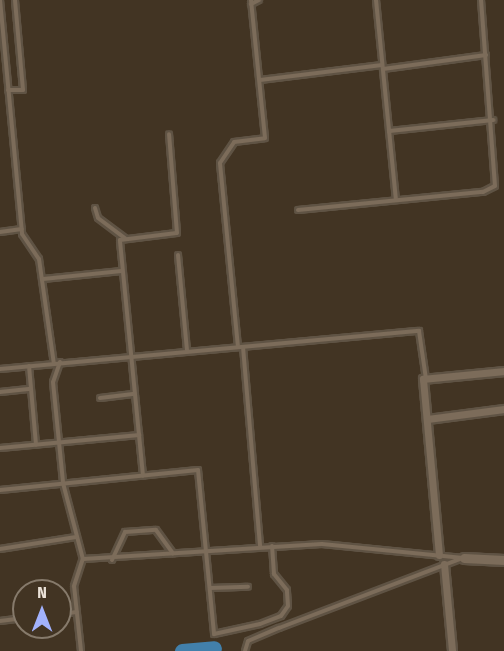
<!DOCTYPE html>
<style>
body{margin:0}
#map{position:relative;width:504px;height:651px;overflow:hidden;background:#423423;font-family:"Fira Sans Condensed",sans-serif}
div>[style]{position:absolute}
.river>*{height:15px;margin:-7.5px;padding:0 7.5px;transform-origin:7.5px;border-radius:7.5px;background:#4280ab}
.roads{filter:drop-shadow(2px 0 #5f5344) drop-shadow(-2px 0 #5f5344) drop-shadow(0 2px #5f5344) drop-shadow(0 -2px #5f5344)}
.lane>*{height:4px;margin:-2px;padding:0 2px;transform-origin:2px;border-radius:2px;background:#7c6c5a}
.street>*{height:7px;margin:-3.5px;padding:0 3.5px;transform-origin:3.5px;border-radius:3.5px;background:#7c6c5a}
.secondary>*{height:9px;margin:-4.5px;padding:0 4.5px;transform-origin:4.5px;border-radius:4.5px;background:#7c6c5a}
span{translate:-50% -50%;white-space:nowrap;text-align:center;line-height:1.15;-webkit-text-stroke:5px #423423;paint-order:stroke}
.north{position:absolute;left:12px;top:579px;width:60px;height:60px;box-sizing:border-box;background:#423423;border:2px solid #867a6b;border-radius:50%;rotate:0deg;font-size:16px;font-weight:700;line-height:24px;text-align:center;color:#ebe2d8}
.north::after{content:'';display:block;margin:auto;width:21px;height:27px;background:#a2b2fd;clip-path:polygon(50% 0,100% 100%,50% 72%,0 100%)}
</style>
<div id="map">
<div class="river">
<i style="left:182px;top:651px;width:32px;rotate:-5deg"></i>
</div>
<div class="roads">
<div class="lane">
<i style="left:0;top:0;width:235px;rotate:84.6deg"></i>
<i style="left:22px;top:234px;width:30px;rotate:56deg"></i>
<i style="left:39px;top:259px;width:106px;rotate:81.9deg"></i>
<i style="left:376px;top:0;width:201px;rotate:84.3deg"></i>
<i style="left:251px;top:4px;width:9px;rotate:-27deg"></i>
<i style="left:383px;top:69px;width:104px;rotate:-7.7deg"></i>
<i style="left:260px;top:80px;width:123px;rotate:-7deg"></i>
<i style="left:8px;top:90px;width:15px"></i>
<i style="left:23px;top:90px;width:90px;rotate:-95.1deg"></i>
<i style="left:389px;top:131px;width:105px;rotate:-6deg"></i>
<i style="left:95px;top:208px;width:10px;rotate:73deg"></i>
<i style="left:98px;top:218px;width:34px;rotate:37deg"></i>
<i style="left:298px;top:210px;width:186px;rotate:-5.6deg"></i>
<i style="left:483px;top:192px;width:13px;rotate:-27deg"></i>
<i style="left:495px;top:186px;width:187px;rotate:-94.3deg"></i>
<i style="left:0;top:232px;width:22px;rotate:-8deg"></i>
<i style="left:178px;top:255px;width:96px;rotate:84.6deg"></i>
<i style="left:43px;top:279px;width:79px;rotate:-5.8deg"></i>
<i style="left:238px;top:347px;width:185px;rotate:-95.6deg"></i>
<i style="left:220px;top:163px;width:25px;rotate:-56deg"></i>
<i style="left:234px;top:142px;width:31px;rotate:-7deg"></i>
<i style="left:265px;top:138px;width:139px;rotate:-95.8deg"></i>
<i style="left:243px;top:347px;width:200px;rotate:85.1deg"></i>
<i style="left:60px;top:362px;width:21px;rotate:109deg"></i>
<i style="left:53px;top:382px;width:101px;rotate:84.3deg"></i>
<i style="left:63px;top:483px;width:79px;rotate:75.3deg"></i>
<i style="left:83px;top:559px;width:239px;rotate:-3.6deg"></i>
<i style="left:322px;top:544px;width:142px;rotate:5.7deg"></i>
<i style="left:29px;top:366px;width:79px;rotate:84.9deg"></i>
<i style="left:0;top:369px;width:421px;rotate:-5.2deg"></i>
<i style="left:419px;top:331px;width:49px;rotate:81.7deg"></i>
<i style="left:0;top:392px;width:31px;rotate:-6deg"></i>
<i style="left:100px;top:398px;width:35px;rotate:-7deg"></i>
<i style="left:139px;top:435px;width:41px;rotate:84.4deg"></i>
<i style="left:0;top:448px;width:140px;rotate:-5.3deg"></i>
<i style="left:139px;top:435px;width:196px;rotate:-95.6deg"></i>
<i style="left:120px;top:240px;width:57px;rotate:-7deg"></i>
<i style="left:177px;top:233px;width:99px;rotate:-94.6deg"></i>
<i style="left:0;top:490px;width:199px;rotate:-5.8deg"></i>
<i style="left:198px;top:470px;width:165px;rotate:84.4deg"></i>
<i style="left:214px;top:634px;width:47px;rotate:-12.3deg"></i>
<i style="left:260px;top:624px;width:22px;rotate:-21deg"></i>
<i style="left:281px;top:616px;width:12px;rotate:-55deg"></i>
<i style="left:288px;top:606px;width:16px;rotate:-94deg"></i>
<i style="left:287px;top:590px;width:21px;rotate:-129deg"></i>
<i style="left:274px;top:574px;width:28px;rotate:-94deg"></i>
<i style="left:0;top:549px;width:77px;rotate:-9deg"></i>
<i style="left:112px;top:560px;width:31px;rotate:-65deg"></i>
<i style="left:125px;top:532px;width:31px;rotate:-4deg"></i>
<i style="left:156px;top:530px;width:29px;rotate:54deg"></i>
<i style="left:210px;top:588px;width:38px;rotate:-2deg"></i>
<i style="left:60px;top:614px;width:17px;rotate:-7deg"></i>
<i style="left:0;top:621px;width:24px;rotate:-7deg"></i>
<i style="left:81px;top:651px;width:65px;rotate:-96.1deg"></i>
<i style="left:74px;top:586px;width:28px;rotate:-72deg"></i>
<i style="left:245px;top:651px;width:10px;rotate:-73deg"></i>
<i style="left:248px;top:641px;width:34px;rotate:-23deg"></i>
<i style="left:279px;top:628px;width:194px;rotate:-20.9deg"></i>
</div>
<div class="street">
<i style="left:427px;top:419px;width:78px;rotate:-7.4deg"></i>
<i style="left:439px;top:555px;width:177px;rotate:-95.2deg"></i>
<i style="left:423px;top:379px;width:81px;rotate:-5.6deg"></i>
<i style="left:444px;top:564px;width:87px;rotate:84.7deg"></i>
</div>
<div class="secondary">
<i style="left:464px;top:558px;width:40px;rotate:2.9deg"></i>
</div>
</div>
<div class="north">N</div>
</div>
